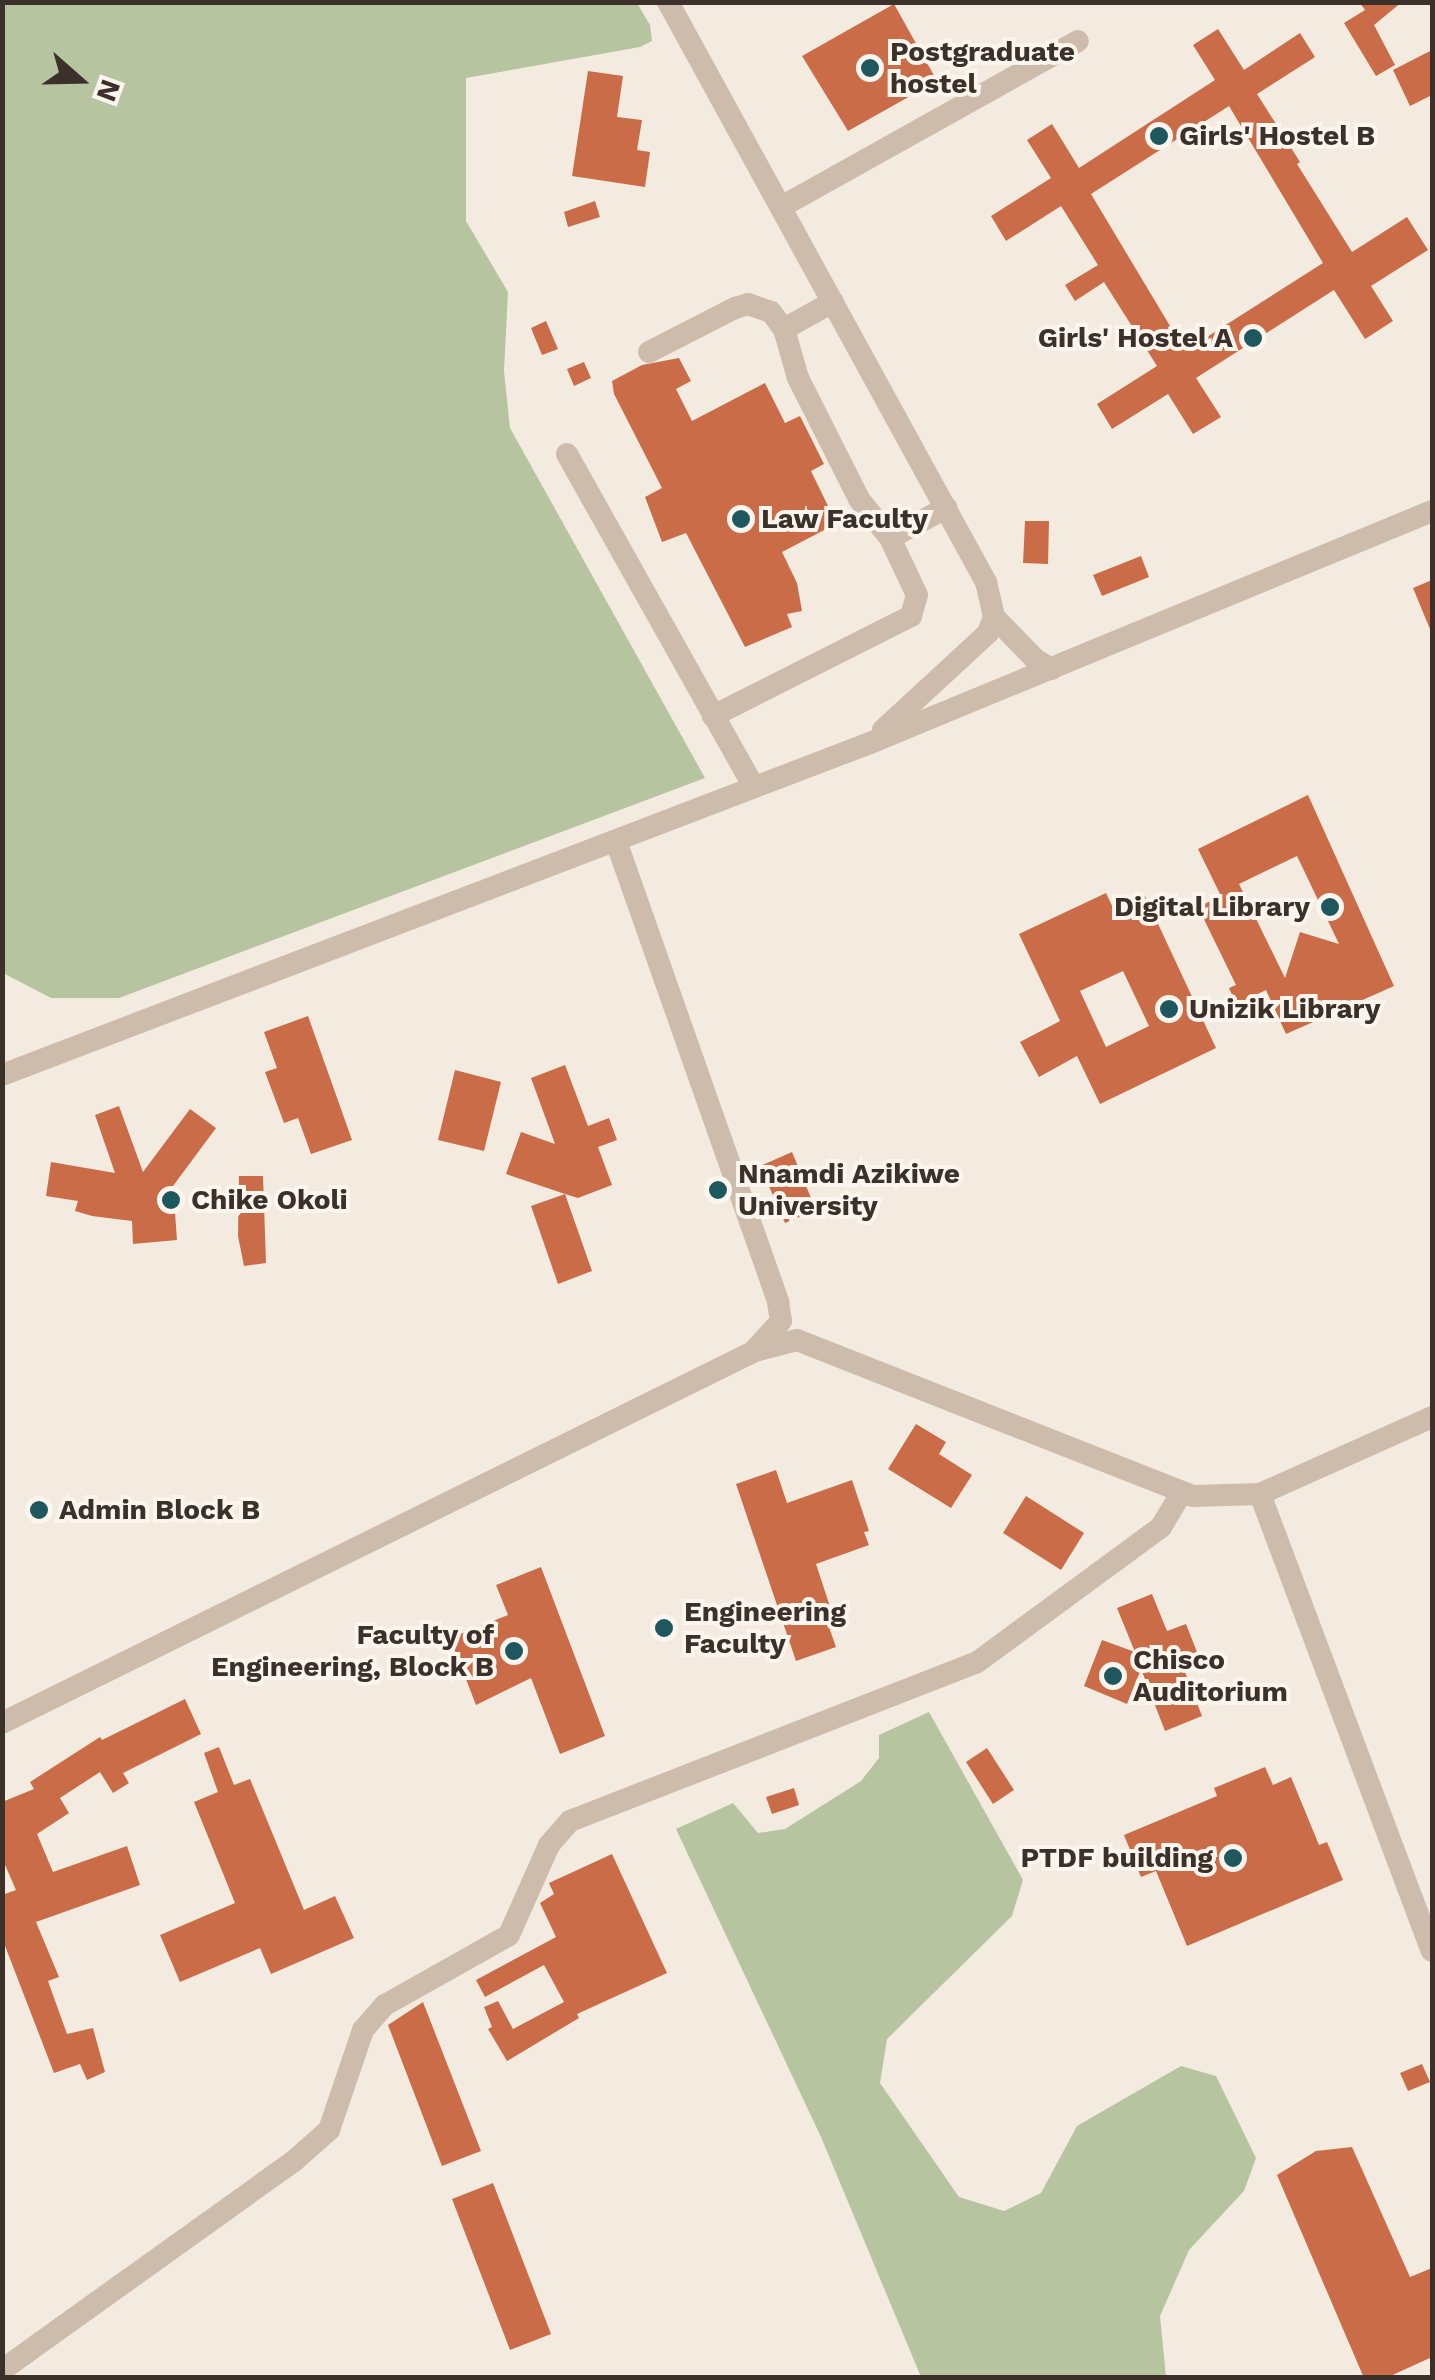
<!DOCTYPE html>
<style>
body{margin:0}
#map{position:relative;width:1435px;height:2380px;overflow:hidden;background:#f4ebe0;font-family:"Work Sans",sans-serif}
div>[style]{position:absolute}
.green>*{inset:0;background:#b6c49f}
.building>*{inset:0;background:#ca6c48}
.minor>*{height:22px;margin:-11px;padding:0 11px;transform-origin:11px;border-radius:11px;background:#cdbcab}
.dots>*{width:28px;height:28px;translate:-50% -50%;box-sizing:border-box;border:5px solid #fbf5ed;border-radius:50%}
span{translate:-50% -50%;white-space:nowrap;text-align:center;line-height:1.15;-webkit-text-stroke:8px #fbf5ed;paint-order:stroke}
.poi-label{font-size:28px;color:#3b302a;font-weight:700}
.left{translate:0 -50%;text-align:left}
.right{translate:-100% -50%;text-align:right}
.frame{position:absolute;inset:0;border:5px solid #3b302a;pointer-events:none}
.north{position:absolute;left:30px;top:30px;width:100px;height:100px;-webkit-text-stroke:8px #fbf5ed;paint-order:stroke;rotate:110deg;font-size:28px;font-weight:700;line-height:40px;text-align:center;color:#3b302a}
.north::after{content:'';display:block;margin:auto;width:35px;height:45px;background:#3b302a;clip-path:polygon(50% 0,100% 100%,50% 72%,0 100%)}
</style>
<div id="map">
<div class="green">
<i style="clip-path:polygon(2px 3px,637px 3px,650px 25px,652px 41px,640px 47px,466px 78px,466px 221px,508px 292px,504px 371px,510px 428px,705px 778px,119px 998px,51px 998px,3px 973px)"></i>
<i style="clip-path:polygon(929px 1712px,1023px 1880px,1012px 1916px,887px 2039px,880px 2083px,959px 2197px,1004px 2211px,1041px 2193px,1077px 2126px,1181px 2066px,1216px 2076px,1256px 2158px,1244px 2191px,1189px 2250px,1160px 2316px,1166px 2377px,921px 2377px,821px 2137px,676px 1829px,733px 1803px,758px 1833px,785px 1829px,861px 1781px,879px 1758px,879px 1735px)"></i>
</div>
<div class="building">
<i style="clip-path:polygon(1359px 2px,1402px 2px,1374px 25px,1395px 65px,1376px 76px,1344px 23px,1365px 10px)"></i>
<i style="clip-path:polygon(894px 4px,937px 81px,848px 131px,802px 56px)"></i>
<i style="clip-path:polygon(evenodd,1218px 29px,1244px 70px,1300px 33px,1315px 57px,1257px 94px,1300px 162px,1297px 164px,1352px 252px,1407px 217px,1428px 250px,1371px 286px,1393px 321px,1365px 339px,1334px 290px,1196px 378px,1221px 417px,1193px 434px,1168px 394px,1112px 429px,1097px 404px,1157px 366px,1104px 282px,1075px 301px,1065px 285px,1098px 265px,1061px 206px,1006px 241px,991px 216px,1051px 178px,1027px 140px,1052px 124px,1079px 168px,1215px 80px,1193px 45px,1218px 29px,1229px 106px,1323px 263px,1185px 351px,1091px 194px,1229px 106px)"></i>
<i style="clip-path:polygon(1432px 50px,1432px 95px,1410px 106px,1393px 70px)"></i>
<i style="clip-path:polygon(588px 71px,623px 76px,617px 117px,642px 120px,637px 150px,650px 152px,645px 187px,572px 176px)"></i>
<i style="clip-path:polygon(595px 201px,600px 217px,568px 227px,564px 212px)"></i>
<i style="clip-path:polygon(546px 321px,558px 349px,542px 355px,531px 328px)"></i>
<i style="clip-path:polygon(679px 358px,691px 381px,676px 389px,692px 421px,765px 383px,785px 423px,800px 416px,824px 464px,811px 471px,828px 506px,832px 526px,782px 552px,797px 583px,802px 611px,787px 614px,792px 627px,745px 647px,686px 533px,662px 542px,645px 497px,662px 488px,614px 394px,612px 381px,642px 365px)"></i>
<i style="clip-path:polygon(584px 362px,591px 378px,574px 386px,567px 369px)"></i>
<i style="clip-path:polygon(1025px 521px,1049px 521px,1048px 564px,1023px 563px)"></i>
<i style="clip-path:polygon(1141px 556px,1149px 577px,1102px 596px,1093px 575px)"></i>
<i style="clip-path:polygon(1432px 580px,1432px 634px,1413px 588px)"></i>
<i style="clip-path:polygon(evenodd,1308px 795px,1394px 986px,1286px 1034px,1266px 990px,1236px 1004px,1229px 988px,1236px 985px,1198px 907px,1221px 896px,1198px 849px,1308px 795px,1297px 856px,1339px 944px,1300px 932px,1285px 978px,1239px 884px,1297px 856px)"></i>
<i style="clip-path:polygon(evenodd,1106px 893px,1114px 910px,1145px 896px,1216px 1048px,1100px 1104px,1077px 1056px,1039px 1077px,1020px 1042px,1060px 1021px,1019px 934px,1106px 893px,1123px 971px,1149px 1026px,1106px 1047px,1080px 991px,1123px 971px)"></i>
<i style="clip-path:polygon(308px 1016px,352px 1140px,311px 1154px,298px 1118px,284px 1123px,265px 1072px,277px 1068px,264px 1032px)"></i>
<i style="clip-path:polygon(565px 1065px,588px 1126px,609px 1118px,617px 1140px,598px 1147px,612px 1185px,578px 1198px,565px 1194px,592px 1271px,558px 1284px,531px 1206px,565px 1194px,506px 1174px,521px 1132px,555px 1144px,531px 1078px)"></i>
<i style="clip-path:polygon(455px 1070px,501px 1082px,484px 1151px,438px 1140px)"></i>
<i style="clip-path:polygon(119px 1106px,143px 1172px,190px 1109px,216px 1128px,173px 1186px,177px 1240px,133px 1244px,132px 1221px,92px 1216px,75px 1211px,78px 1201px,46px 1196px,51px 1162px,115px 1173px,95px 1115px)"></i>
<i style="clip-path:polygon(792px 1152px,816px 1210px,785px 1223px,760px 1166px)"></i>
<i style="clip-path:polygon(239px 1176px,263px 1176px,266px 1263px,244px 1266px,238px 1236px)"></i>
<i style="clip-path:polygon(916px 1424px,946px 1442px,939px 1454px,972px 1475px,951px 1508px,888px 1469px)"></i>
<i style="clip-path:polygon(776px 1470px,787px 1503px,852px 1480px,869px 1531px,864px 1532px,869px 1545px,816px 1564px,837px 1628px,830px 1630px,836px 1647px,796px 1661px,736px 1484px)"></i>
<i style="clip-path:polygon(1026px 1496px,1084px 1533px,1061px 1570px,1003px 1533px)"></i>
<i style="clip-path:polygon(541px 1567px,605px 1736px,560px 1754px,531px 1678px,476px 1705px,450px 1638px,508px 1615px,496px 1585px)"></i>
<i style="clip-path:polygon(1152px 1594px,1167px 1631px,1186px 1624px,1197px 1652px,1180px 1659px,1202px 1716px,1165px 1731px,1141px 1669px,1127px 1704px,1084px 1686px,1102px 1640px,1135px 1652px,1117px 1608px)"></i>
<i style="clip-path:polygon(185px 1699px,201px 1734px,123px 1773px,129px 1783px,113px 1793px,100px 1772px,60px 1798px,69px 1813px,37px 1834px,53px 1872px,127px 1846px,140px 1885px,36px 1922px,59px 1977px,48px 1981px,67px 2034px,93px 2028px,105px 2072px,87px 2080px,80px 2064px,54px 2073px,2px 1938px,2px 1895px,16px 1890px,2px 1858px,2px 1802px,34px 1789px,30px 1782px,100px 1737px,102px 1740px)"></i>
<i style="clip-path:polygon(219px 1747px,234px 1785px,250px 1779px,304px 1910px,335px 1896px,354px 1938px,271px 1974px,260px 1948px,180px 1982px,160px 1935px,235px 1903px,194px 1802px,218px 1792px,204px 1753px)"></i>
<i style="clip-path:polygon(987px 1748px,1014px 1790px,993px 1804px,966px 1762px)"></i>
<i style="clip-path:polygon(1265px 1767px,1273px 1785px,1291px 1777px,1319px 1845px,1327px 1842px,1343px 1880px,1187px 1946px,1156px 1871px,1141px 1877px,1124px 1835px,1217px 1796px,1214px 1788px)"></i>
<i style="clip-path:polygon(794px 1788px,799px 1805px,772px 1814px,766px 1797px)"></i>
<i style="clip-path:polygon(612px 1854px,667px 1973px,577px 2014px,579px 2018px,507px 2061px,488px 2029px,492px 2027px,484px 2007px,498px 2001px,513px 2029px,564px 2002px,544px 1965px,485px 1997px,476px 1980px,556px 1937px,540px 1903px,554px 1894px,549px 1883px)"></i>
<i style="clip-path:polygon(423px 2002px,481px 2151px,442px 2166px,388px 2025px)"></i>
<i style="clip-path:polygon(1422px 2064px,1430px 2082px,1408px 2091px,1400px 2073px)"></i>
<i style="clip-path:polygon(1352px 2147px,1410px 2277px,1432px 2268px,1432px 2357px,1386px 2378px,1364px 2378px,1277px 2175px,1316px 2151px)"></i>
<i style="clip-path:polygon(493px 2183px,551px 2334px,510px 2350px,452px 2199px)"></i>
</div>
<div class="minor">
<i style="left:668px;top:2px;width:661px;rotate:61.27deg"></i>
<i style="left:986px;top:582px;width:36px;rotate:77deg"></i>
<i style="left:994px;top:617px;width:17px;rotate:111deg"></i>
<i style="left:988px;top:633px;width:143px;rotate:137.3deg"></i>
<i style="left:781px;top:207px;width:340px;rotate:-29.2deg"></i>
<i style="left:784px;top:329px;width:56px;rotate:-28.9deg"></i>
<i style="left:649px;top:352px;width:97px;rotate:-27.1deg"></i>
<i style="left:735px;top:308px;width:14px;rotate:-17deg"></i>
<i style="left:748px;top:304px;width:24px;rotate:19deg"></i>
<i style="left:771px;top:312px;width:21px;rotate:53deg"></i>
<i style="left:784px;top:329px;width:51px;rotate:74.1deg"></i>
<i style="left:798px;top:378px;width:136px;rotate:63.2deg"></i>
<i style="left:859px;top:499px;width:50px;rotate:51.5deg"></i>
<i style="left:890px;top:538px;width:63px;rotate:64.7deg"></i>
<i style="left:917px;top:595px;width:22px;rotate:106deg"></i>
<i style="left:911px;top:616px;width:222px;rotate:153.2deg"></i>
<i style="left:567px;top:454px;width:382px;rotate:60.7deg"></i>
<i style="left:890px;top:538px;width:64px;rotate:-28.2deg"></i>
<i style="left:994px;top:617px;width:59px;rotate:45.7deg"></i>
<i style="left:1035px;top:659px;width:19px;rotate:32deg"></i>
<i style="left:616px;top:841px;width:489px;rotate:70.6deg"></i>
<i style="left:778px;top:1302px;width:19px;rotate:81deg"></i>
<i style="left:781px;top:1321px;width:39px;rotate:132deg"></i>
<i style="left:2px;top:1075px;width:929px;rotate:-20.93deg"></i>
<i style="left:870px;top:743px;width:608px;rotate:-22.43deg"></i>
<i style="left:1260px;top:1494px;width:488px;rotate:69.4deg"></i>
<i style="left:2px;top:1723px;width:840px;rotate:-26.29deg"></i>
<i style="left:755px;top:1351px;width:43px;rotate:-14.7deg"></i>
<i style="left:797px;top:1340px;width:426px;rotate:21.5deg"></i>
<i style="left:1193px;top:1496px;width:67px;rotate:-1.7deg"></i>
<i style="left:1260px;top:1494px;width:188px;rotate:-24.1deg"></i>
<i style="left:2px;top:2370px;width:359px;rotate:-35.6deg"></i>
<i style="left:294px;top:2161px;width:47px;rotate:-41.5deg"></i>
<i style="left:329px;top:2130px;width:106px;rotate:-71.2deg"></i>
<i style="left:363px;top:2030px;width:33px;rotate:-49deg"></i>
<i style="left:385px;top:2005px;width:142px;rotate:-29.4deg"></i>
<i style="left:509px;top:1935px;width:98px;rotate:-66deg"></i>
<i style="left:549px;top:1845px;width:32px;rotate:-49deg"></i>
<i style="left:570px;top:1821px;width:436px;rotate:-21.3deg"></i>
<i style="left:976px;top:1663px;width:230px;rotate:-36.3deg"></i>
<i style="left:1161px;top:1527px;width:41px;rotate:-59deg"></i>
</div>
<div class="dots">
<i style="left:870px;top:68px;background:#1e585e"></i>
<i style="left:1159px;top:136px;background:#1e585e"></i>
<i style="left:1253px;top:338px;background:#1e585e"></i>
<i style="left:741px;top:519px;background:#1e585e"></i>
<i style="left:1330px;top:907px;background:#1e585e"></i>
<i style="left:1169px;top:1009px;background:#1e585e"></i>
<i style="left:718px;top:1190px;background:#1e585e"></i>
<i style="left:171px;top:1200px;background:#1e585e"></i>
<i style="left:39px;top:1510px;background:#1e585e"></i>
<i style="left:664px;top:1628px;background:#1e585e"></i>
<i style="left:514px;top:1651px;background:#1e585e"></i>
<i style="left:1113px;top:1676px;background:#1e585e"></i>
<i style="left:1233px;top:1858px;background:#1e585e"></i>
</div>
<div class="poi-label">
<span class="left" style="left:890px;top:68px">Postgraduate<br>hostel</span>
<span class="left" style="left:1179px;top:136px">Girls' Hostel B</span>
<span class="right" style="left:1233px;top:338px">Girls' Hostel A</span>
<span class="left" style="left:761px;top:519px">Law Faculty</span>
<span class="right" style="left:1310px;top:907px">Digital Library</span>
<span class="left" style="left:1189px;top:1009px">Unizik Library</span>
<span class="left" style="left:738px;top:1190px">Nnamdi Azikiwe<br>University</span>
<span class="left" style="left:191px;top:1200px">Chike Okoli</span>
<span class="left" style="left:59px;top:1510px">Admin Block B</span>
<span class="left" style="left:684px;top:1628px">Engineering<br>Faculty</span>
<span class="right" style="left:494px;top:1651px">Faculty of<br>Engineering, Block B</span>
<span class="left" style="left:1133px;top:1676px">Chisco<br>Auditorium</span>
<span class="right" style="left:1213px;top:1858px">PTDF building</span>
</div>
<div class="frame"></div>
<div class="north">N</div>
</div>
